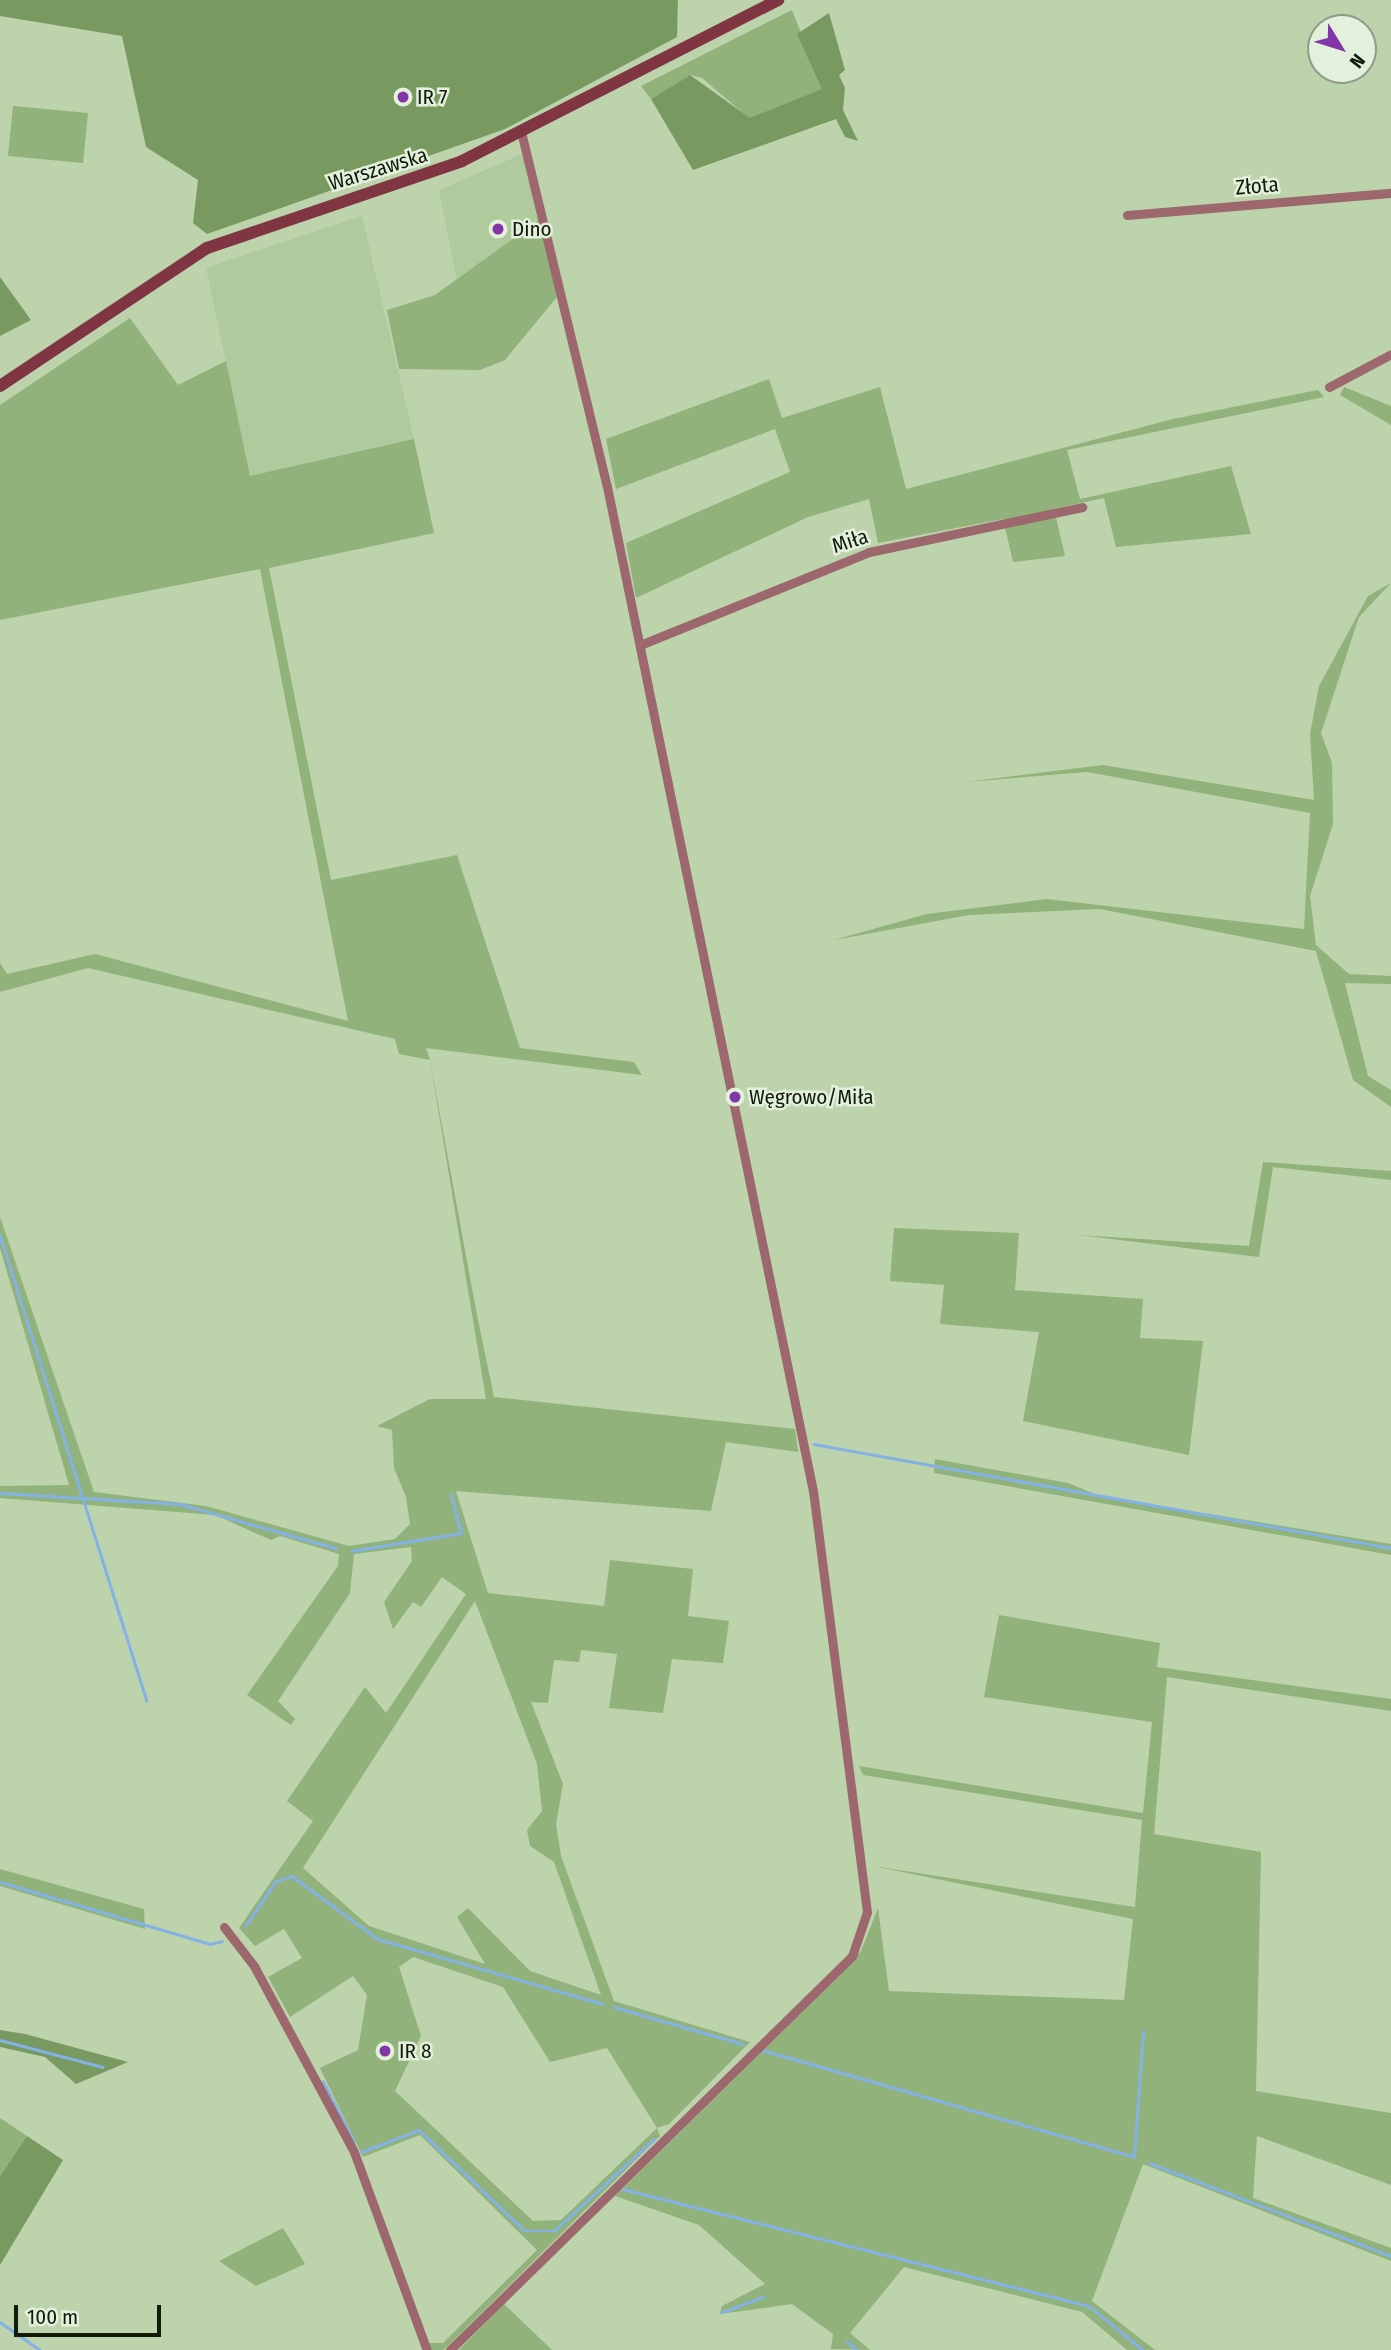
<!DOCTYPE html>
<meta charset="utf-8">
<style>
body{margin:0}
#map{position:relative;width:1391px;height:2350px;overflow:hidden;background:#bcd3ac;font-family:"Fira Sans Condensed",sans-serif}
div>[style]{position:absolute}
.built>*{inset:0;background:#afca9c}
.green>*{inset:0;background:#91b27a}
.forest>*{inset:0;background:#789a60}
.stream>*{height:2.5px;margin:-1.25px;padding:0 1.25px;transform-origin:1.25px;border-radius:1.25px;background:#84b1e6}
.street>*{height:9px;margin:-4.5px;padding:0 4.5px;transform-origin:4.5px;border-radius:4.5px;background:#9c686d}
.secondary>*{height:12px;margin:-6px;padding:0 6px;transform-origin:6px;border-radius:6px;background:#803642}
.dots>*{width:19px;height:19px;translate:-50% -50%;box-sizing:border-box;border:4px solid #e3f0db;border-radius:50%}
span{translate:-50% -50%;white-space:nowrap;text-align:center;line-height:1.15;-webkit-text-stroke:5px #e3f0db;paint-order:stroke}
.poi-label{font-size:21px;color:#121a0c}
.left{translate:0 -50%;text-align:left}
.street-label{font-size:21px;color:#121a0c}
.north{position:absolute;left:1307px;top:14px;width:70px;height:70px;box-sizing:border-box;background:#e3f0db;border:2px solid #8f9a88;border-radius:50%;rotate:128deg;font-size:19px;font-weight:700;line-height:28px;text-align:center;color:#121a0c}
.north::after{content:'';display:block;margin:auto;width:24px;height:32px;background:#8336a7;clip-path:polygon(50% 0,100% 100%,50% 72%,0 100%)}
.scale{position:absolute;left:14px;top:2305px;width:147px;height:32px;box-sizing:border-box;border:4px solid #121a0c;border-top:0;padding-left:9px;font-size:21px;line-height:24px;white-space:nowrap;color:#121a0c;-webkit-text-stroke:5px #e3f0db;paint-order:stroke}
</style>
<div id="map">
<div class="built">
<i style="clip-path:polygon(522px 154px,539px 220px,457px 281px,439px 190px)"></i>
<i style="clip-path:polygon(362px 216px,414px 439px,250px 476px,206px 268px)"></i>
</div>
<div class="green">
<i style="clip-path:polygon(792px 10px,823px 89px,750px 119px,702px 78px,690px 75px,651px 99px,641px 86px)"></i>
<i style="clip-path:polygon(13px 106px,88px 113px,83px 163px,8px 156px)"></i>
<i style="clip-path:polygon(539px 220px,557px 297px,505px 360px,480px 370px,399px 369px,387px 310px,435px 295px)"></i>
<i style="clip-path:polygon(evenodd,130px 318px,178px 385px,226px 361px,250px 476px,414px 439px,434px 533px,269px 568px,331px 880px,457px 855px,520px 1048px,634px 1062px,642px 1075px,426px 1048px,430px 1060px,476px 1310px,494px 1397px,795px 1429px,798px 1452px,726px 1442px,711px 1511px,456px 1491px,488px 1593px,604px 1606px,610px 1560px,693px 1569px,688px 1616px,729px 1621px,723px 1663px,672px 1659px,663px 1713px,609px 1708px,617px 1654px,581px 1650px,579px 1662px,554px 1660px,548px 1703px,531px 1702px,563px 1784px,556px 1824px,561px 1856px,614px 2001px,750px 2042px,669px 2124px,657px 2128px,660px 2136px,444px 2350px,431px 2350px,428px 2343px,443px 2343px,537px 2250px,420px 2135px,363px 2157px,320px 2068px,358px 2050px,367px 1995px,353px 1976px,290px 2017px,268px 1977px,302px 1958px,284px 1929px,255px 1946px,239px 1928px,313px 1821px,287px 1801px,365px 1687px,386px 1713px,466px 1594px,442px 1577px,421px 1607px,413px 1602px,393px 1629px,384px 1602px,412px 1561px,411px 1547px,354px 1554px,350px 1593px,278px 1701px,295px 1719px,291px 1725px,247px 1695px,338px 1566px,339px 1554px,280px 1536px,271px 1540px,215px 1515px,0 1498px,0 1486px,69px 1485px,0 1248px,0 1217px,94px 1492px,206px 1506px,349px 1546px,395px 1539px,410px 1524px,406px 1497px,394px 1468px,392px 1430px,377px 1426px,430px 1399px,486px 1399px,430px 1060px,399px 1054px,395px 1039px,88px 968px,0 992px,0 963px,7px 974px,95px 954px,348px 1021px,260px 569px,0 620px,0 405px,130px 318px,475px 1601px,537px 1764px,542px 1811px,527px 1830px,530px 1846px,554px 1862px,601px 1995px,530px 1971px,468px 1908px,457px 1917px,485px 1964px,369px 1926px,303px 1868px,475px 1601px,130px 318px,413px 1957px,503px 1987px,550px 2062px,607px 2048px,657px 2128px,561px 2220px,533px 2221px,395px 2091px,421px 2036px,399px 1967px,413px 1957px)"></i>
<i style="clip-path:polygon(769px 379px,782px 418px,880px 387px,906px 489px,1173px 419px,1318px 390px,1324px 397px,1067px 450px,1080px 499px,1231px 466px,1251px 534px,1116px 547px,1104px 498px,1054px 509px,1065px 556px,1013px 562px,1003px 519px,878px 543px,869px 499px,808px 517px,636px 598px,626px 543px,790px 472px,775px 429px,616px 489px,606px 439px)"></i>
<i style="clip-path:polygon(1344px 387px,1391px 406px,1391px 425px,1340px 395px)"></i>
<i style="clip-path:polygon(1391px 583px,1359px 617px,1321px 733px,1332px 763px,1333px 824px,1310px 896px,1316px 945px,1349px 974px,1391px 976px,1391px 984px,1345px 983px,1368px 1076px,1391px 1090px,1391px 1107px,1353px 1080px,1316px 951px,1100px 909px,969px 915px,834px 940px,927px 914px,1047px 899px,1304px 929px,1310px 813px,1087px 772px,966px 782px,1103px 765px,1314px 800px,1310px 734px,1319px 686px,1368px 596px)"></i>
<i style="clip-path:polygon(1263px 1162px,1391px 1171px,1391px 1180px,1273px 1167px,1259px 1257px,1079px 1235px,1249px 1246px)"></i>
<i style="clip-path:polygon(894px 1228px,1019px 1233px,1015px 1290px,1143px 1299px,1140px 1338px,1203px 1341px,1189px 1455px,1023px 1421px,1039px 1332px,940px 1324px,944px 1285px,890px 1281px)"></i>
<i style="clip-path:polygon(935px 1459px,1068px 1483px,1100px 1496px,1391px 1544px,1391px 1555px,934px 1473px)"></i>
<i style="clip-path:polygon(999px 1615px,1160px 1643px,1157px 1667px,1391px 1699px,1391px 1711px,1167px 1677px,1154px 1834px,1261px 1852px,1256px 2091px,1391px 2113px,1391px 2185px,1257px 2136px,1253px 2198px,1391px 2248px,1391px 2261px,1143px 2164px,1092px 2301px,1155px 2350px,1127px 2350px,1082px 2312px,904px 2267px,850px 2333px,870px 2350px,831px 2349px,833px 2334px,792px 2304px,720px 2314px,722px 2306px,765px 2284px,699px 2225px,615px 2196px,838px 1977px,861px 1951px,878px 1908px,889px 1991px,1124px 2000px,1133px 1919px,873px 1866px,1135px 1907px,1142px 1820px,863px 1775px,859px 1766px,1143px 1813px,1152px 1722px,984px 1697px)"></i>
<i style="clip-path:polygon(0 1869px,144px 1909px,145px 1929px,0 1886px)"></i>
<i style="clip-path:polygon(0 2118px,27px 2136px,0 2176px)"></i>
<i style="clip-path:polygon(283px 2228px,305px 2264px,256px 2286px,219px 2261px)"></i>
<i style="clip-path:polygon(504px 2304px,552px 2350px,459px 2350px)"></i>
</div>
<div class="forest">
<i style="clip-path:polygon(0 0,678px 0,677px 37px,505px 129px,207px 234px,193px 223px,198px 180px,146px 147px,122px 36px,0 16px)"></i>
<i style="clip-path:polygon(829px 13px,845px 70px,839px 75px,845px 88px,843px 110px,858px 141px,845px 137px,836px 119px,693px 170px,651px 99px,690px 75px,750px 118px,822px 89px,797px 34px)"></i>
<i style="clip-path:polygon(0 277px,31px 320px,0 336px)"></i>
<i style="clip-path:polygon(0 2030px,25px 2034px,128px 2062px,76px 2084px,45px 2057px,0 2047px)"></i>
<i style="clip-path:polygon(27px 2136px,63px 2160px,0 2265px,0 2176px)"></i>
</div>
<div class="stream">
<i style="left:0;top:1235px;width:488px;rotate:72.5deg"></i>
<i style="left:814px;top:1444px;width:586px;rotate:10.22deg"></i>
<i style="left:0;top:1493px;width:180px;rotate:3.5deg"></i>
<i style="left:180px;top:1504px;width:162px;rotate:15.8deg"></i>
<i style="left:351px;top:1551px;width:111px;rotate:-9.3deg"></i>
<i style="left:461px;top:1533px;width:39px;rotate:-105deg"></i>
<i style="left:0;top:1882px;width:219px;rotate:16.4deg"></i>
<i style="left:210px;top:1944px;width:12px;rotate:-14deg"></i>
<i style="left:246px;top:1925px;width:53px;rotate:-55.7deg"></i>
<i style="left:276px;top:1881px;width:17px;rotate:-17deg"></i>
<i style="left:292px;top:1876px;width:107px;rotate:36.2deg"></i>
<i style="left:378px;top:1939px;width:234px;rotate:16.1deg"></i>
<i style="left:614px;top:2007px;width:134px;rotate:16deg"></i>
<i style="left:0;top:2040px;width:106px;rotate:14.7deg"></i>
<i style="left:762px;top:2050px;width:387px;rotate:16deg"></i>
<i style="left:1134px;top:2157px;width:125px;rotate:-85.9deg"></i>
<i style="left:323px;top:2081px;width:68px;rotate:62.7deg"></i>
<i style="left:361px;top:2152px;width:62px;rotate:-20.8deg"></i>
<i style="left:419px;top:2130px;width:146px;rotate:43.6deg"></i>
<i style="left:525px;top:2231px;width:29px"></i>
<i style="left:554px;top:2231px;width:136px;rotate:-42.6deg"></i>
<i style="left:1150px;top:2163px;width:258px;rotate:21.1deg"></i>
<i style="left:623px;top:2189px;width:480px;rotate:14.1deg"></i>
<i style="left:1089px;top:2306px;width:70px;rotate:39.2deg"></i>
<i style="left:722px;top:2312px;width:44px;rotate:-20.1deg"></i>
<i style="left:0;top:2322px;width:49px;rotate:35deg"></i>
<i style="left:847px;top:2341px;width:13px;rotate:42deg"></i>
</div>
<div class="street">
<i style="left:1127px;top:215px;width:265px;rotate:-4.8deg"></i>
<i style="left:1329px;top:387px;width:70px;rotate:-28deg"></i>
<i style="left:640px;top:645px;width:247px;rotate:-22.1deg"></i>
<i style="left:869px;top:552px;width:218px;rotate:-11.9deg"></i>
<i style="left:224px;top:1927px;width:49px;rotate:52.4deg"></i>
<i style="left:254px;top:1966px;width:211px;rotate:61.7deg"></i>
<i style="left:354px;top:2152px;width:211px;rotate:69.8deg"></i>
<i style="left:450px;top:2350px;width:563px;rotate:-44.42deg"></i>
<i style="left:852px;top:1956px;width:46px;rotate:-71.2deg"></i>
<i style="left:867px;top:1912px;width:424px;rotate:-97.3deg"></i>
<i style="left:813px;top:1491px;width:1025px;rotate:-101.59deg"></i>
<i style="left:607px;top:487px;width:366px;rotate:-103.6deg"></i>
</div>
<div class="secondary">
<i style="left:0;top:386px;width:249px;rotate:-33.7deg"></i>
<i style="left:207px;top:248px;width:269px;rotate:-18.8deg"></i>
<i style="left:462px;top:161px;width:355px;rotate:-27deg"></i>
</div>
<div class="dots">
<i style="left:403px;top:97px;background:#8336a7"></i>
<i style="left:498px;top:229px;background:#8336a7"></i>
<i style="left:735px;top:1097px;background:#8336a7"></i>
<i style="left:385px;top:2051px;background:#8336a7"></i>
</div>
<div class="poi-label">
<span class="left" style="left:417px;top:97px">IR 7</span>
<span class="left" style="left:512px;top:229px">Dino</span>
<span class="left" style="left:749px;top:1097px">Węgrowo/Miła</span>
<span class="left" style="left:399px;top:2051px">IR 8</span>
</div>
<div class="street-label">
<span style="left:378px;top:169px;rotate:-17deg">Warszawska</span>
<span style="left:1257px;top:186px;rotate:-5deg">Złota</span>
<span style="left:850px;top:541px;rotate:-18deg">Miła</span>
</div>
<div class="north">N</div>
<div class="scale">100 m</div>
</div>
